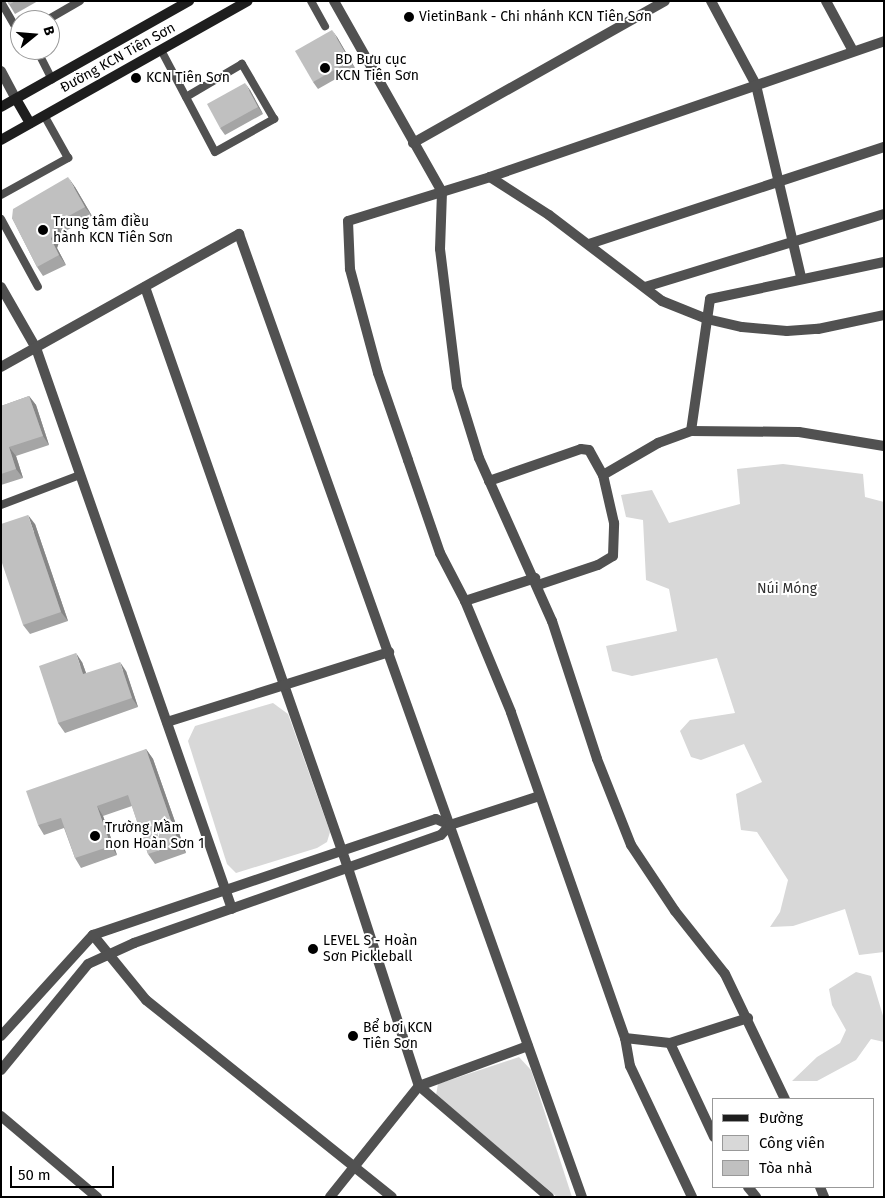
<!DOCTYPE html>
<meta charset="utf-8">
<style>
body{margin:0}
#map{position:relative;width:885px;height:1198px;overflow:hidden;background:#fff;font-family:"Fira Sans",sans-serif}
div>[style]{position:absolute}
.green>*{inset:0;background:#d8d8d8}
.service>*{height:8px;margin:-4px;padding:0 4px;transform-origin:4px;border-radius:4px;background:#515151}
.minor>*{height:10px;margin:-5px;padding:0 5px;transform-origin:5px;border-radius:5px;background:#515151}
.secondary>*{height:10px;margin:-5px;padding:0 5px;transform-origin:5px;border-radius:5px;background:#1e1e1e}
.wall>*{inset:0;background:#a5a5a5}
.shaded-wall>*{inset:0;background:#868686}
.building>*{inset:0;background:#c0c0c0}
.dots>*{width:14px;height:14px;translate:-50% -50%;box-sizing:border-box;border:2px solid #fff;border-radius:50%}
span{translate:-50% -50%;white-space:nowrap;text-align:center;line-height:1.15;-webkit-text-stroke:4px #fff;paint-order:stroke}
.poi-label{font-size:14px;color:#000}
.left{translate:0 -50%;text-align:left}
.street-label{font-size:14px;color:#000}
.park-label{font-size:14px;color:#2f2f2f}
.frame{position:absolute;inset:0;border:2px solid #000;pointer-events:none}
.legend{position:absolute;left:712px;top:1098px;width:162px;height:90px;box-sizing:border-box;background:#fff;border:1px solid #999;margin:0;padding:6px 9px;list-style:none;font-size:15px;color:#000}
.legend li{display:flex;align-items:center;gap:10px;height:25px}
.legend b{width:25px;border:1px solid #999}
.north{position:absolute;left:10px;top:10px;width:50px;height:50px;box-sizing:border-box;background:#fff;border:1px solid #999;border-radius:50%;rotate:73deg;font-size:14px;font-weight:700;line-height:20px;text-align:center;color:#000}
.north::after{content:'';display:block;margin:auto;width:18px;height:22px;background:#000;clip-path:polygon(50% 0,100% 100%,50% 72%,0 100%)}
.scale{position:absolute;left:10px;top:1166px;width:104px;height:22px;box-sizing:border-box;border:2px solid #000;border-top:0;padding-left:6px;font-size:15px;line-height:18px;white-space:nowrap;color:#000;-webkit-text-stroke:4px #fff;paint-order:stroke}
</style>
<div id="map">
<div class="green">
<i style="clip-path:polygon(783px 464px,863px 474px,865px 497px,884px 502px,884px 952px,859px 955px,845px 909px,793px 926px,770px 927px,780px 912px,788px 880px,757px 832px,741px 830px,736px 794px,762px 782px,744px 744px,701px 760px,691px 757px,680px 731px,690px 720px,735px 713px,717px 658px,632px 676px,612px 671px,606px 646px,677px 631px,669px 589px,646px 580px,643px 520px,626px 517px,621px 495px,652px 490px,669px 523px,740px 504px,737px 469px)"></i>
<i style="clip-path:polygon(273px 703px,288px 714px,330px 832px,327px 842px,317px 848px,236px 873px,227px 864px,188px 741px,195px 726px)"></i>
<i style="clip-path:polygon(856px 972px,871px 976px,884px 1019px,884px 1042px,871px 1039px,856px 1060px,817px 1081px,792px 1081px,817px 1057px,840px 1043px,846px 1030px,832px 1005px,829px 989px)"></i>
<i style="clip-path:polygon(519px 1057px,531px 1070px,572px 1197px,557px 1197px,436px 1095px,438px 1084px)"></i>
</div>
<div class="service">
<i style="left:311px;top:1px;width:29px;rotate:61deg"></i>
<i style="left:1px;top:2px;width:38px;rotate:60deg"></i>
<i style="left:47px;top:20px;width:38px;rotate:-30deg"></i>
<i style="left:37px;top:50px;width:33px;rotate:63deg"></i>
<i style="left:161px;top:50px;width:115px;rotate:62.1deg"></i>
<i style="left:215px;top:152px;width:68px;rotate:-29.2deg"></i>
<i style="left:274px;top:119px;width:64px;rotate:-120.2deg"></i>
<i style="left:242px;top:64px;width:65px;rotate:149.5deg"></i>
<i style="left:1px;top:195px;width:77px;rotate:-28.9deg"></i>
<i style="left:68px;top:158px;width:49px;rotate:-119.2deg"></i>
<i style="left:1px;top:219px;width:77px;rotate:61.4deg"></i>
<i style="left:1px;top:505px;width:85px;rotate:-20.8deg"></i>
</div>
<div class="minor">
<i style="left:334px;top:1px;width:219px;rotate:60.5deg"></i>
<i style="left:442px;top:192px;width:57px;rotate:92deg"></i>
<i style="left:440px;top:249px;width:139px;rotate:83deg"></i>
<i style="left:457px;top:387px;width:74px;rotate:72.8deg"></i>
<i style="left:479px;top:458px;width:179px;rotate:65.9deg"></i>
<i style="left:552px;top:621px;width:145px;rotate:71.9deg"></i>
<i style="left:597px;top:759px;width:92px;rotate:68.4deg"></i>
<i style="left:631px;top:845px;width:79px;rotate:56.3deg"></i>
<i style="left:675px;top:911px;width:80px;rotate:51.6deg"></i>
<i style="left:725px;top:974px;width:139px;rotate:64.4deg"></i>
<i style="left:711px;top:1px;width:95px;rotate:61.8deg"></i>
<i style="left:756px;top:85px;width:197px;rotate:76.8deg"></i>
<i style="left:826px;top:1px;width:57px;rotate:61.6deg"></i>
<i style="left:1px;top:71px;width:32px;rotate:62deg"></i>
<i style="left:413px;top:143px;width:289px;rotate:-29.4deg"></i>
<i style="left:490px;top:177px;width:70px;rotate:32.8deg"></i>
<i style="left:549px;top:215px;width:142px;rotate:37.3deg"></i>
<i style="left:662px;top:301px;width:48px;rotate:21.8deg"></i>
<i style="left:707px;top:319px;width:36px;rotate:13deg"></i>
<i style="left:742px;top:327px;width:45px;rotate:5.1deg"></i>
<i style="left:787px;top:331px;width:31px;rotate:-4deg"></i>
<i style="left:818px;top:329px;width:67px;rotate:-12deg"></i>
<i style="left:589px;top:244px;width:311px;rotate:-18.2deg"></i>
<i style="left:1px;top:287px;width:70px;rotate:60.2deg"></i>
<i style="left:36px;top:348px;width:594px;rotate:70.74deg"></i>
<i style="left:145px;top:287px;width:615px;rotate:70.74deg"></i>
<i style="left:348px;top:868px;width:229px;rotate:72deg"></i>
<i style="left:419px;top:1086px;width:171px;rotate:40.5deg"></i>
<i style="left:645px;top:287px;width:250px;rotate:-17deg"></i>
<i style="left:1px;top:367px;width:273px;rotate:-29.2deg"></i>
<i style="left:239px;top:234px;width:1022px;rotate:70.4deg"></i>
<i style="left:691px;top:431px;width:133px;rotate:-81.8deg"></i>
<i style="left:710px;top:299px;width:178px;rotate:-12deg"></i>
<i style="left:489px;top:481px;width:97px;rotate:-19.2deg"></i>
<i style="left:581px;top:449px;width:8px;rotate:7deg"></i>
<i style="left:589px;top:450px;width:29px;rotate:61deg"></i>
<i style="left:538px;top:585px;width:63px;rotate:-18.4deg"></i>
<i style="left:598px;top:565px;width:17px;rotate:-31deg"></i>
<i style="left:613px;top:556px;width:33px;rotate:-88deg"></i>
<i style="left:614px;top:523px;width:49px;rotate:-102.9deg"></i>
<i style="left:603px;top:475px;width:64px;rotate:-30.2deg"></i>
<i style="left:658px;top:443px;width:35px;rotate:-20deg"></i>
<i style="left:691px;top:431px;width:108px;rotate:0.5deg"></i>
<i style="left:799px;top:432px;width:86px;rotate:9.4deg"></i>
<i style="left:465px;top:601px;width:74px;rotate:-18.2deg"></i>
<i style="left:167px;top:722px;width:233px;rotate:-17.5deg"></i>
<i style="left:93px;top:935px;width:84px;rotate:50.8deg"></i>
<i style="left:146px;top:1000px;width:315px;rotate:38.7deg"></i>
<i style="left:1px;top:1036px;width:137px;rotate:-47.7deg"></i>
<i style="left:93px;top:935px;width:362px;rotate:-18.7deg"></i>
<i style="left:436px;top:819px;width:15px;rotate:23deg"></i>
<i style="left:625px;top:1038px;width:45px;rotate:6.3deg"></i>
<i style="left:670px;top:1043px;width:104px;rotate:64.9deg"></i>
<i style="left:670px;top:1043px;width:82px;rotate:-17.8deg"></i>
<i style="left:1px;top:1070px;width:137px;rotate:-50.6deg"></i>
<i style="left:88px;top:964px;width:51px;rotate:-24.5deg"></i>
<i style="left:134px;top:943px;width:325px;rotate:-19.4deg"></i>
<i style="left:441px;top:835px;width:13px;rotate:-48deg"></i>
<i style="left:450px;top:825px;width:94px;rotate:-18deg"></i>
<i style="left:1px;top:1116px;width:126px;rotate:40.2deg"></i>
<i style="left:748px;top:1187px;width:13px;rotate:51deg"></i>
<i style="left:820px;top:1187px;width:11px;rotate:68deg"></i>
<i style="left:330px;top:1197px;width:142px;rotate:-51.3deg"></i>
<i style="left:419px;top:1086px;width:116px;rotate:-20.2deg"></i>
<i style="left:692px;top:1197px;width:145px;rotate:-115.3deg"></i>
<i style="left:630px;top:1066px;width:28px;rotate:-100deg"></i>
<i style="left:625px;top:1038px;width:345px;rotate:-109.3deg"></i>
<i style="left:511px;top:712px;width:120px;rotate:-112.5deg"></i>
<i style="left:465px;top:601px;width:54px;rotate:-117.5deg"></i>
<i style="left:440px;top:553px;width:98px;rotate:-109deg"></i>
<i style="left:408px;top:460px;width:92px;rotate:-109deg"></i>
<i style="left:378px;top:373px;width:108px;rotate:-105.1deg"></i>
<i style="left:350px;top:269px;width:48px;rotate:-92.4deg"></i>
<i style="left:348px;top:221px;width:149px;rotate:-17.2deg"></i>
<i style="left:490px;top:177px;width:417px;rotate:-19deg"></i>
</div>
<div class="secondary">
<i style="left:16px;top:99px;width:28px;rotate:60deg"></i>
<i style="left:1px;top:107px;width:216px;rotate:-29.4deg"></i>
<i style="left:1px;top:140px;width:283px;rotate:-29.4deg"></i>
</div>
<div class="wall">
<i style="clip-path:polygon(7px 1px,38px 1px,15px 14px)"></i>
<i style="clip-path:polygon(337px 37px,355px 68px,318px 89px,313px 82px)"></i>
<i style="clip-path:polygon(250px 90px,263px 114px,225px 135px,220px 128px)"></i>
<i style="clip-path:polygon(75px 187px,92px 216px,62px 233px,57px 248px,66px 265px,43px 276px,37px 267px,12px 218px)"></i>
<i style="clip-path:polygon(29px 396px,36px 405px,49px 445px,16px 456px,23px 478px,1px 485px,1px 406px)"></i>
<i style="clip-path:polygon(35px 524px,68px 621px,30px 634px,23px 625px)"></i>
<i style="clip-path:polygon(82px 662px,86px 673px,126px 671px,138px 707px,65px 733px,58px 723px)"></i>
<i style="clip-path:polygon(146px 749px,153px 759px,186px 853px,155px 864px,148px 854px,132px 806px,103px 816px,117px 855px,81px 868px,75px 858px,64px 828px,44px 835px,38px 825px)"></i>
</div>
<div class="shaded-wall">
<i style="clip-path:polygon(332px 30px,337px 37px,355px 68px,350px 61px)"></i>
<i style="clip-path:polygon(245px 83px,250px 90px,263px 114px,258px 107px)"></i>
<i style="clip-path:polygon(68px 177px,75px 187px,92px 216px,85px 207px)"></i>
<i style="clip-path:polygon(56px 223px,62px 233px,57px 248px,66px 265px,59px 255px,51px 239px)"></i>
<i style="clip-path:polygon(29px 396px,36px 405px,49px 445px,43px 436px)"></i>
<i style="clip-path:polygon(9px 447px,16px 456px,23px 478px,16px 469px)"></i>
<i style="clip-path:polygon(28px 515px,35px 524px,68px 621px,61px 612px)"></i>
<i style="clip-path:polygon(76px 653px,82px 662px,90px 684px,83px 674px)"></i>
<i style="clip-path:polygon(120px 662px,126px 671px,138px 707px,132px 698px)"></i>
<i style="clip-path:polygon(146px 749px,153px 759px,186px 853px,179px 844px)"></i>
<i style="clip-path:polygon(97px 806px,103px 816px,117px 855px,111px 846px)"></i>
</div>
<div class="building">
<i style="clip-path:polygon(7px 1px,15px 1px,9px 5px)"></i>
<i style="clip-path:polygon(332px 30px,350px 61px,313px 82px,295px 51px)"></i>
<i style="clip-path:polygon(245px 83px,258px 107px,220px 128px,207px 104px)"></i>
<i style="clip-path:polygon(68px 177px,85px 207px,56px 223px,51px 239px,59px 255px,37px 267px,12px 218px,13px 209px)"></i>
<i style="clip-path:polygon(29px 396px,43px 436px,9px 447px,16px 469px,1px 474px,1px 406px)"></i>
<i style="clip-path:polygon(28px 515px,61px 612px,23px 625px,1px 560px,1px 524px)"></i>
<i style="clip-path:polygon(76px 653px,83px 674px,120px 662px,132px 698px,58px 723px,39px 666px)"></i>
<i style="clip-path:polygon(146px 749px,179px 844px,148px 854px,128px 795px,97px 806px,111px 846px,75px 858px,61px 818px,38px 825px,26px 791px)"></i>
</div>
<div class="dots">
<i style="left:409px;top:17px;background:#000"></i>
<i style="left:325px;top:68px;background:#000"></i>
<i style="left:136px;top:78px;background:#000"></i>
<i style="left:43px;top:230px;background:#000"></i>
<i style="left:95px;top:836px;background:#000"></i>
<i style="left:313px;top:949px;background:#000"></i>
<i style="left:353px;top:1036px;background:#000"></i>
</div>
<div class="poi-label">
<span class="left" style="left:419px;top:17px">VietinBank - Chi nhánh KCN Tiên Sơn</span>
<span class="left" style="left:335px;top:68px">BD Bưu cục<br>KCN Tiên Sơn</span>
<span class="left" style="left:146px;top:78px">KCN Tiên Sơn</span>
<span class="left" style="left:53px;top:230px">Trung tâm điều<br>hành KCN Tiên Sơn</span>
<span class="left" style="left:105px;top:836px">Trường Mầm<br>non Hoàn Sơn 1</span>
<span class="left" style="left:323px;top:949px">LEVEL S - Hoàn<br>Sơn Pickleball</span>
<span class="left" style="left:363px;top:1036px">Bể bơi KCN<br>Tiên Sơn</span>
</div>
<div class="street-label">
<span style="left:118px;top:58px;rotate:-29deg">Đường KCN Tiên Sơn</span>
</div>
<div class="park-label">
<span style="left:787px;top:589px">Núi Móng</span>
</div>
<div class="frame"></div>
<ul class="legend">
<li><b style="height:6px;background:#1e1e1e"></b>Đường</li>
<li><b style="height:14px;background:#d8d8d8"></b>Công viên</li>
<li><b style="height:14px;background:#c0c0c0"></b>Tòa nhà</li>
</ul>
<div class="north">B</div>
<div class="scale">50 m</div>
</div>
